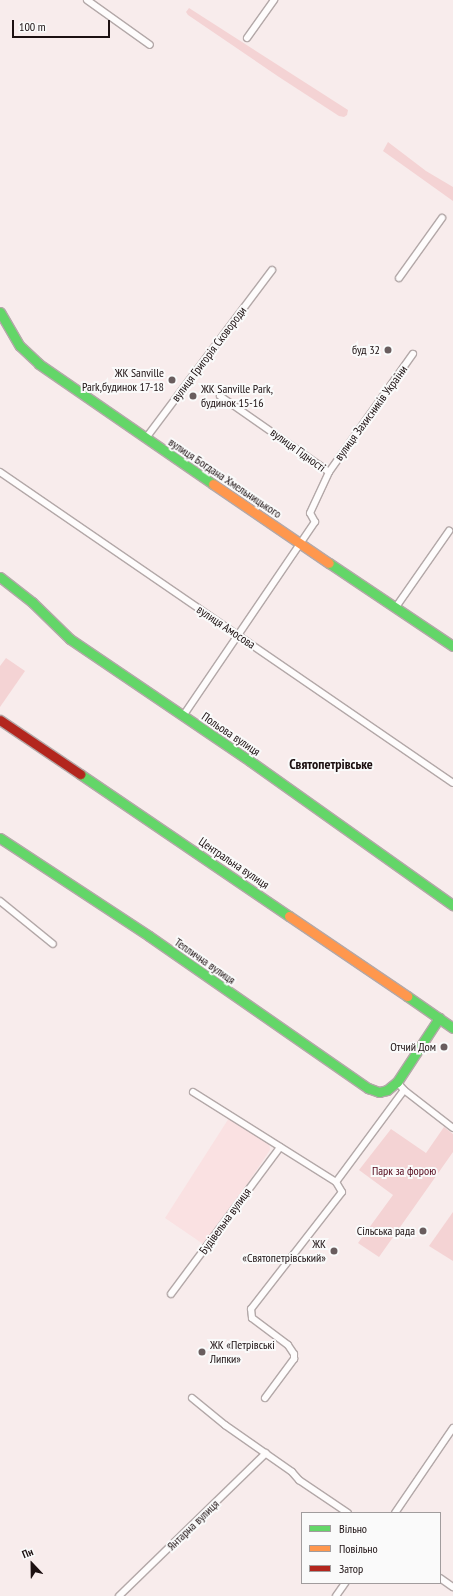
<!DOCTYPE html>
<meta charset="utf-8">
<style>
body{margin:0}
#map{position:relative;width:453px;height:1596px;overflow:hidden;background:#f8ecec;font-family:"PT Sans Narrow",sans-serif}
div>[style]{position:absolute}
.built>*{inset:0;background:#fae1e2}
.green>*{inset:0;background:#f4d3d4}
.roads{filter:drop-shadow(1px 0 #b3a8a8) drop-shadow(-1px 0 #b3a8a8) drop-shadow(0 1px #b3a8a8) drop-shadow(0 -1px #b3a8a8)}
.street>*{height:6px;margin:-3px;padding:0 3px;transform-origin:3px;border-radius:3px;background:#fefcfc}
.fast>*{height:9px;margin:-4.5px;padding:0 4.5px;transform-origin:4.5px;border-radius:4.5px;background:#63d668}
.slow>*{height:9px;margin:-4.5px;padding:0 4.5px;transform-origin:4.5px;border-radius:4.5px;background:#ff974d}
.jam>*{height:9px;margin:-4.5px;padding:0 4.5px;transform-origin:4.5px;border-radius:4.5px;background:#b3261e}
.dots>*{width:11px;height:11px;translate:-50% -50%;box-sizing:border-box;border:2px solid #fafafa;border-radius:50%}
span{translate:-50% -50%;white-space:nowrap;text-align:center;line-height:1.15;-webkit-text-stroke:4px #fafafa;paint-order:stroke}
.poi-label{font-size:12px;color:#1c1011}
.right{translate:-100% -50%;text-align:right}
.left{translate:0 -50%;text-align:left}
.street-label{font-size:12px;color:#1c1011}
.park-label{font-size:12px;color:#520619}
.quarter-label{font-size:14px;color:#1c1011;font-weight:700}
.legend{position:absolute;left:301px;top:1512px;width:140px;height:72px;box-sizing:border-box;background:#fafafa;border:1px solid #a19c9d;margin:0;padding:5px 7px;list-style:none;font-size:12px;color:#1c1011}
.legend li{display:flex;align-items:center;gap:8px;height:20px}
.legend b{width:20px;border:1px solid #a19c9d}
.north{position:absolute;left:12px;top:1544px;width:40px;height:40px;-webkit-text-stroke:3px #fafafa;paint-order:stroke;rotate:338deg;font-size:11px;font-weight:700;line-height:16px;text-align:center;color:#1c1011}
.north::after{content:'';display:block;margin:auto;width:14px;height:18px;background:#1c1011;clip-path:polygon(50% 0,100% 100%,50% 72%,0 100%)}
.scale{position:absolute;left:12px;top:20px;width:98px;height:18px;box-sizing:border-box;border:2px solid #1c1011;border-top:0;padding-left:5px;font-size:12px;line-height:14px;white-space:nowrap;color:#1c1011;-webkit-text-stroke:3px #fafafa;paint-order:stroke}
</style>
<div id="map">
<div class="built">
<i style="clip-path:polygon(229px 1118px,269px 1141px,270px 1150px,206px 1246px,165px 1218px)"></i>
</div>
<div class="green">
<i style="clip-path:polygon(189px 8px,348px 110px,347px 115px,344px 117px,339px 116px,279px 77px,188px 15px,186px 12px)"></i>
<i style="clip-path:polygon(388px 142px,426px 171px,453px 187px,453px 201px,383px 151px)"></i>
<i style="clip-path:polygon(6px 658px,25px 671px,0 707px,0 666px)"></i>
<i style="clip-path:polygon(444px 1127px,453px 1134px,453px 1152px,379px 1257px,358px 1243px,393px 1195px,359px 1170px,391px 1129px,426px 1153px)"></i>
<i style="clip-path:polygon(453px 1212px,453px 1261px,429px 1246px)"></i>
</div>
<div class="roads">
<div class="street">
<i style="left:87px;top:0;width:77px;rotate:35.5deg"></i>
<i style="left:247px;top:38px;width:47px;rotate:-54.6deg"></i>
<i style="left:399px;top:278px;width:74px;rotate:-54.4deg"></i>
<i style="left:146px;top:438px;width:210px;rotate:-53.1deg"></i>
<i style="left:0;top:472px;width:549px;rotate:34.47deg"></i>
<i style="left:329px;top:472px;width:145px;rotate:-54.6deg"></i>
<i style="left:396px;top:607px;width:93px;rotate:-55.1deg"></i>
<i style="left:183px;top:716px;width:235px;rotate:-55.8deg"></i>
<i style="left:315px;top:522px;width:10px;rotate:-119deg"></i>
<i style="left:310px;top:513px;width:45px;rotate:-65.1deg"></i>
<i style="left:329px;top:472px;width:133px;rotate:-145.1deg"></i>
<i style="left:0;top:901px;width:68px;rotate:39.1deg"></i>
<i style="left:397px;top:1082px;width:11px;rotate:49deg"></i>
<i style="left:404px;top:1090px;width:62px;rotate:37.8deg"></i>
<i style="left:193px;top:1092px;width:169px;rotate:32.2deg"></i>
<i style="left:336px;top:1182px;width:114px;rotate:-53.5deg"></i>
<i style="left:171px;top:1294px;width:183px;rotate:-53.4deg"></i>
<i style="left:192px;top:1398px;width:43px;rotate:39.3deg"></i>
<i style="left:225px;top:1425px;width:82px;rotate:35deg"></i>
<i style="left:292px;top:1472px;width:11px;rotate:49deg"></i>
<i style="left:299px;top:1480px;width:59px;rotate:34deg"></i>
<i style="left:265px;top:1398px;width:49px;rotate:-53.4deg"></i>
<i style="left:294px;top:1359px;width:5px;rotate:-90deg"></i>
<i style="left:294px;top:1354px;width:11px;rotate:-124deg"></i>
<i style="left:288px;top:1345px;width:45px;rotate:-143.1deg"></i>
<i style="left:252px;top:1318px;width:9px;rotate:-96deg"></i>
<i style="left:251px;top:1309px;width:148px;rotate:-52.1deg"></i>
<i style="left:342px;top:1192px;width:12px;rotate:-121deg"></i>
<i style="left:395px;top:1513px;width:103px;rotate:-55.7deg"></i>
<i style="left:440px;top:1578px;width:16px;rotate:35deg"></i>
<i style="left:119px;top:1596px;width:205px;rotate:-44.2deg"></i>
<i style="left:336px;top:1596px;width:16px;rotate:-55deg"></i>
</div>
<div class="fast">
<i style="left:0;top:312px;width:39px;rotate:60deg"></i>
<i style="left:20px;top:346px;width:26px;rotate:43deg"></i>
<i style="left:39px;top:364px;width:211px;rotate:34.6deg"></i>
<i style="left:329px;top:563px;width:149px;rotate:33.8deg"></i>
<i style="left:0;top:577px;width:41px;rotate:38deg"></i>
<i style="left:32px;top:602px;width:53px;rotate:44.2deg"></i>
<i style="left:70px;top:639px;width:217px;rotate:34.1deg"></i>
<i style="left:250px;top:761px;width:249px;rotate:35.4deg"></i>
<i style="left:80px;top:774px;width:253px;rotate:34.2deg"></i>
<i style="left:0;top:838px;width:178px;rotate:33.3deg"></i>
<i style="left:149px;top:936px;width:267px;rotate:34.8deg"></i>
<i style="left:368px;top:1088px;width:12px;rotate:20deg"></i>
<i style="left:379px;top:1092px;width:8px;rotate:-14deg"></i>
<i style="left:387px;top:1090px;width:13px;rotate:-39deg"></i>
<i style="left:397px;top:1082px;width:77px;rotate:-56.7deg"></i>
<i style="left:407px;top:996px;width:56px;rotate:34.8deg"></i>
</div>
<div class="slow">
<i style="left:213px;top:484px;width:140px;rotate:34.3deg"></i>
<i style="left:289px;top:916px;width:143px;rotate:34.1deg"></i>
</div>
<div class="jam">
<i style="left:0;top:720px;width:97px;rotate:34deg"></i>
</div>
</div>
<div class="dots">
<i style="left:388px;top:350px;background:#695d5e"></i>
<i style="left:172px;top:380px;background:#695d5e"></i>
<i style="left:193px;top:396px;background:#695d5e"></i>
<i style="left:444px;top:1047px;background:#695d5e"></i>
<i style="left:423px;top:1231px;background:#695d5e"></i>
<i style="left:334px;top:1251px;background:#695d5e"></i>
<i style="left:202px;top:1352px;background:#695d5e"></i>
</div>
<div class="poi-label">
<span class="right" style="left:380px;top:350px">буд 32</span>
<span class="right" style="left:164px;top:380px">ЖК Sanville<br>Park,будинок 17-18</span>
<span class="left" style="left:201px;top:396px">ЖК Sanville Park,<br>будинок 15-16</span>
<span class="right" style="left:436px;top:1047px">Отчий Дом</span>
<span class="right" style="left:415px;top:1231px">Сільська рада</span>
<span class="right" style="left:326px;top:1251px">ЖК<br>«Святопетрівський»</span>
<span class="left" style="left:210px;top:1352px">ЖК «Петрівські<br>Липки»</span>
</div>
<div class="street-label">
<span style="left:209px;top:354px;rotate:-53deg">вулиця Григорія Сковороди</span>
<span style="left:371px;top:413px;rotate:-54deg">вулиця Захисників України</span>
<span style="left:298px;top:450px;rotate:36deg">вулиця Гідності</span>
<span style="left:225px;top:478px;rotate:34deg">вулиця Богдана Хмельницького</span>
<span style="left:226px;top:627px;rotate:34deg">вулиця Амосова</span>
<span style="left:231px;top:734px;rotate:34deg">Польова вулиця</span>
<span style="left:234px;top:863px;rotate:34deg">Центральна вулиця</span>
<span style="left:205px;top:961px;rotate:35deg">Теплична вулиця</span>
<span style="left:225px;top:1221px;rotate:-54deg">Будівельна вулиця</span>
<span style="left:193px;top:1525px;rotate:-44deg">Янтарна вулиця</span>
</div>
<div class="park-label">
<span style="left:404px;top:1171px">Парк за форою</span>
</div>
<div class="quarter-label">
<span style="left:331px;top:764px">Святопетрівське</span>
</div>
<ul class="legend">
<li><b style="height:5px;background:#63d668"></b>Вільно</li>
<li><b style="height:5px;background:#ff974d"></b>Повільно</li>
<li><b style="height:5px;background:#b3261e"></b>Затор</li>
</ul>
<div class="north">Пн</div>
<div class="scale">100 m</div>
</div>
